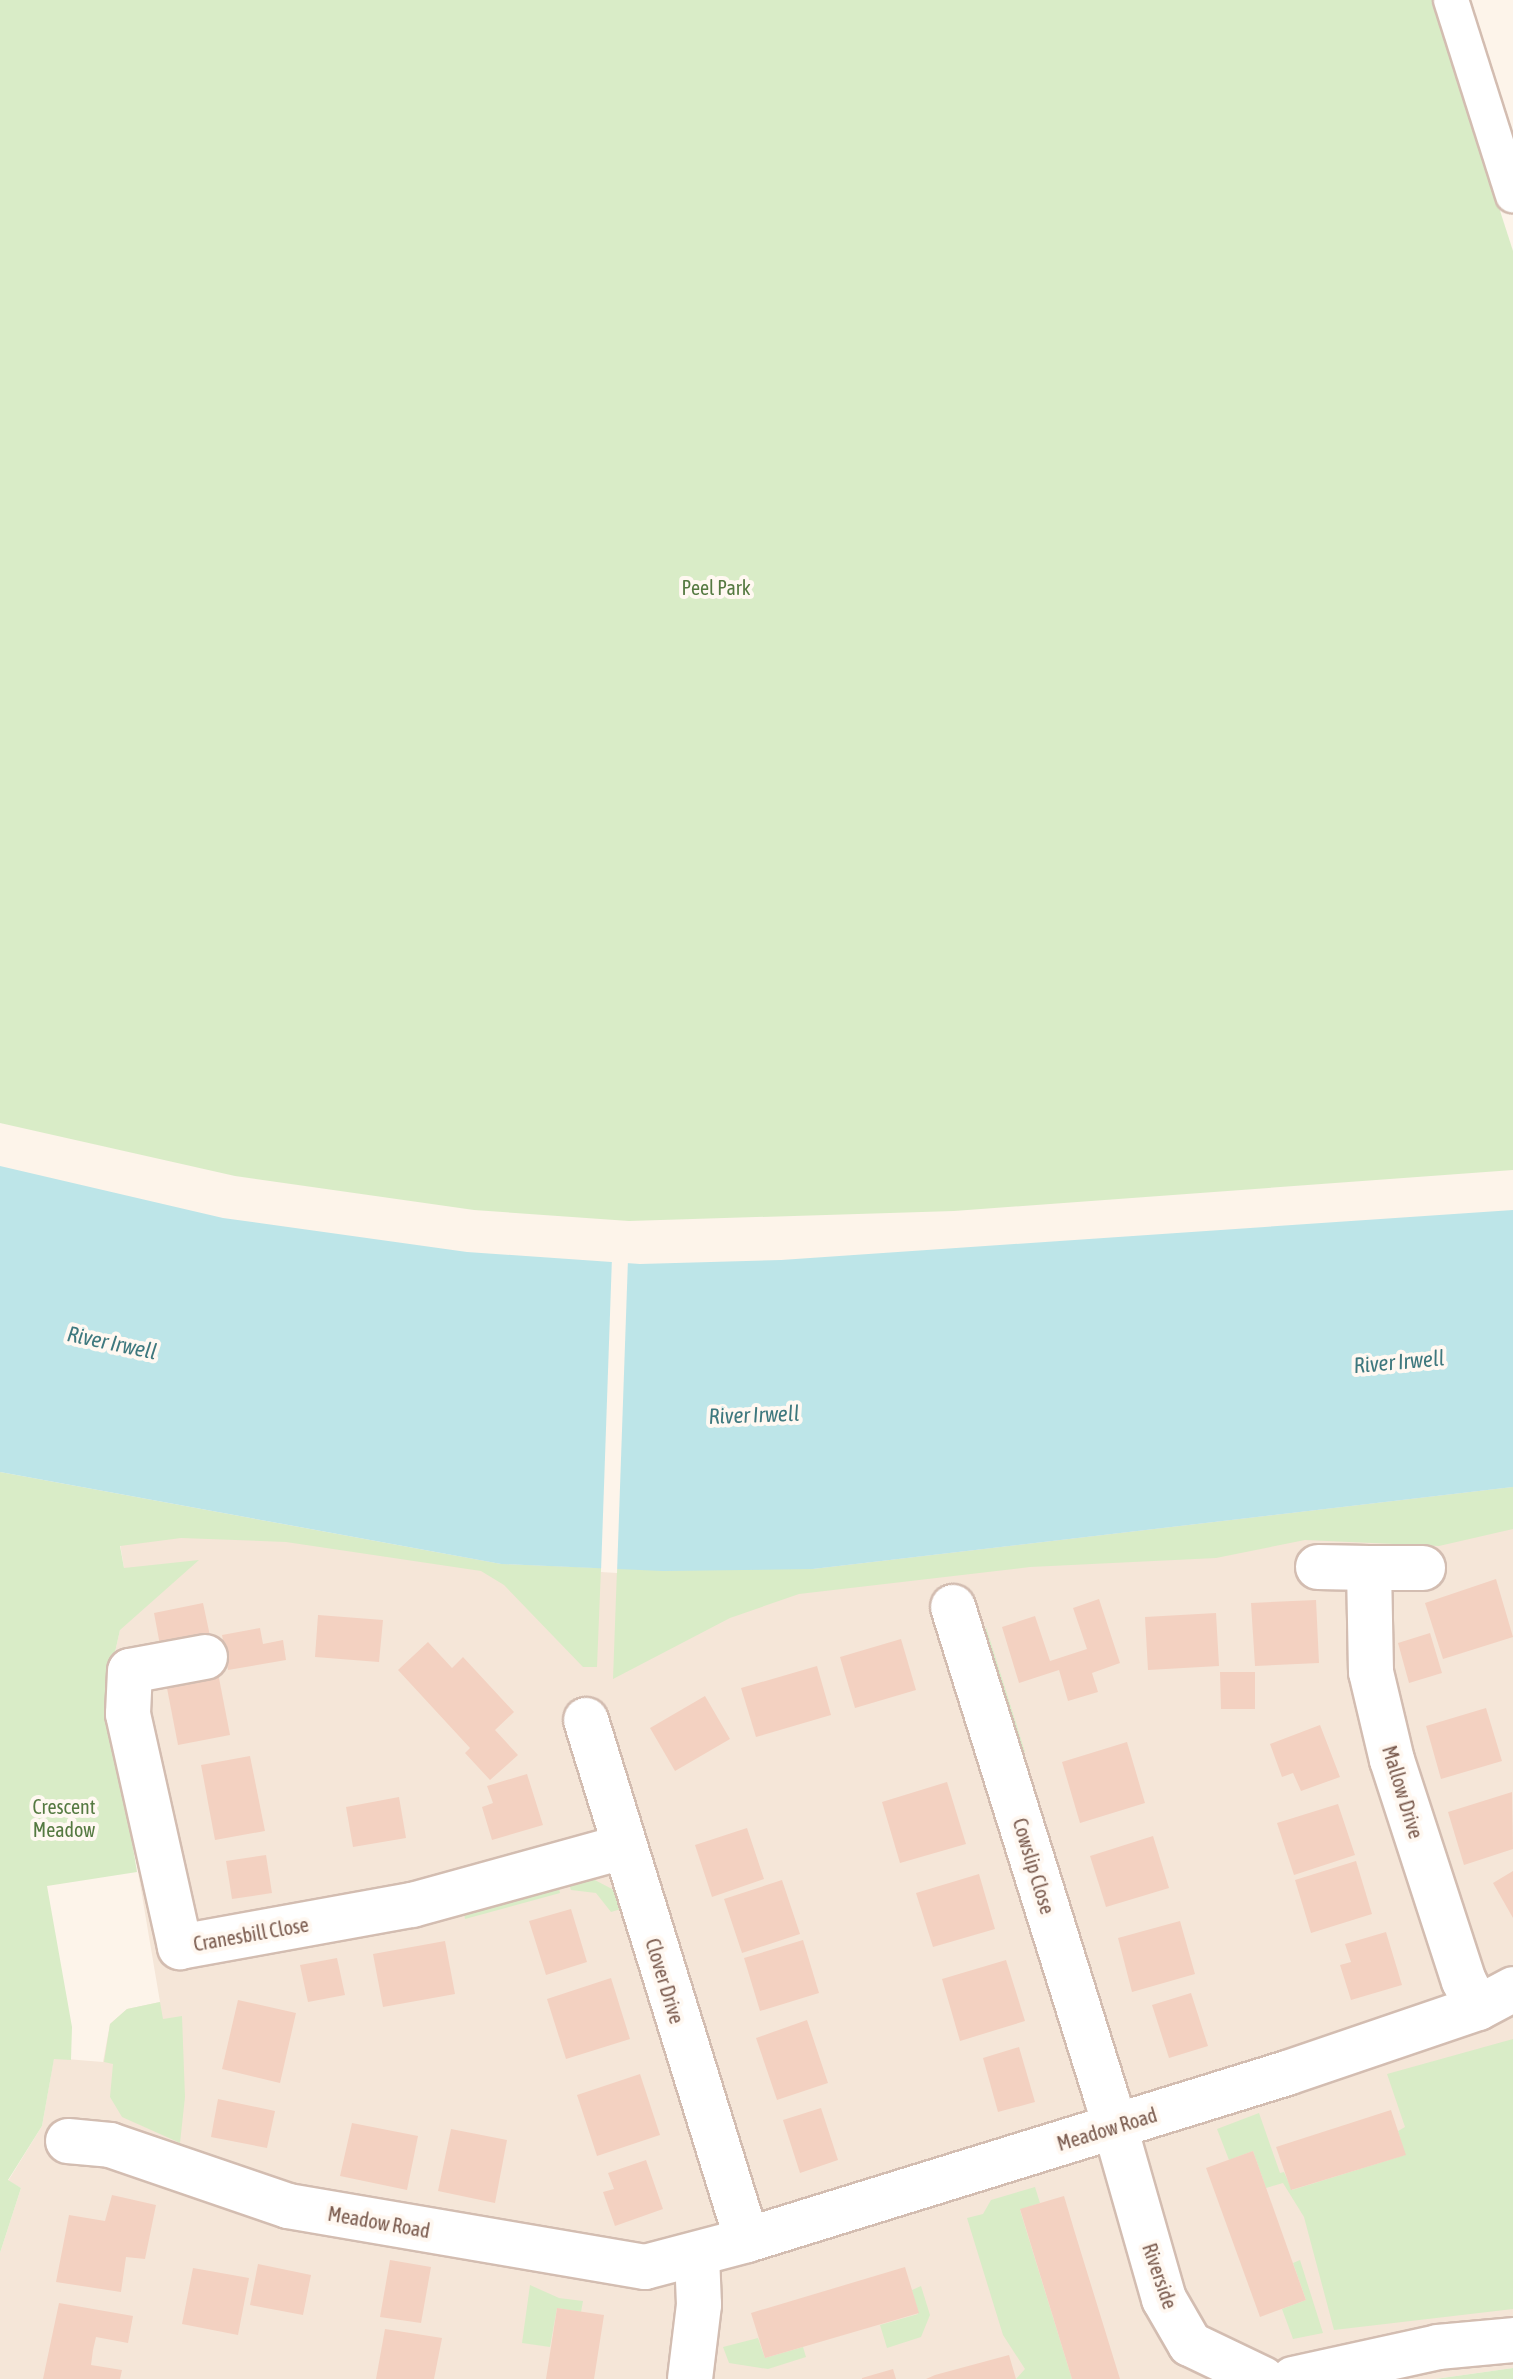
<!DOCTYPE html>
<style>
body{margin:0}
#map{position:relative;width:1513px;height:2379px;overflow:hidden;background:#fdf4ea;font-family:"Asap Condensed",sans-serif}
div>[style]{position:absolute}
.residential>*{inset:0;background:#f5e6d8}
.green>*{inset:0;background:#d9ecc7}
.water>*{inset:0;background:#bde5e8}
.pier>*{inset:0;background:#fdf4ea}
.building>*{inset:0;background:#f3d1c1}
.roads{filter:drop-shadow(2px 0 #d3bdb1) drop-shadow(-2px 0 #d3bdb1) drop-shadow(0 2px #d3bdb1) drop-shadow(0 -2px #d3bdb1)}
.pedestrian>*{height:34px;margin:-17px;padding:0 17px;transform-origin:17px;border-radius:17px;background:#fff}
.minor>*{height:44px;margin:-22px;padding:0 22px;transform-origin:22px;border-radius:22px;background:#fff}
span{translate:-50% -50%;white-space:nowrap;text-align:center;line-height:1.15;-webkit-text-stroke:8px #fff8f1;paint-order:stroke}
.park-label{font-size:20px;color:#557941}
.street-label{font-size:20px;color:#79594c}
.water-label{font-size:22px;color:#3e787e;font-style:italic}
</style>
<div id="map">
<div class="residential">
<i style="clip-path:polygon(1513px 1487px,1513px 2368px,1435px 2379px,0 2379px,0 2253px,21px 2188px,8px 2181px,42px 2126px,54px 2058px,103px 2062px,110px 2024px,127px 2009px,160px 2002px,107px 1688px,120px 1630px,124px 1568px,112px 1495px,501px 1564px,663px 1571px,813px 1569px)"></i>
</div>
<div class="green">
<i style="clip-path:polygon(0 0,1432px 0,1513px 251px,1513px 1170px,954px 1211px,629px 1221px,474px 1210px,235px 1176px,0 1123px)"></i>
<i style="clip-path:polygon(0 1472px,501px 1564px,601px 1568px,597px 1667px,583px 1667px,504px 1585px,481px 1571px,286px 1542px,181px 1538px,120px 1546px,124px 1568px,199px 1560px,120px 1630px,107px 1688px,137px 1872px,47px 1886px,72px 2027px,71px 2060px,54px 2059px,42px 2126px,8px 2180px,21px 2188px,0 2253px)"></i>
<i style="clip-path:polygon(1513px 1487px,1513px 1529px,1439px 1546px,1305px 1540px,1216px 1558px,1030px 1567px,799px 1594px,730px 1618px,613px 1679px,617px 1569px,813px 1569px)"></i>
<i style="clip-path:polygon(986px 1627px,1025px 1752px,1015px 1752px,983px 1639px)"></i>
<i style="clip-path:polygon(591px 1878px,612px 1889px,624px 1908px,611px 1912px,596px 1893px,571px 1890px,568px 1881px)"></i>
<i style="clip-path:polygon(558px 1884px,560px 1893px,465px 1919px,463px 1909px)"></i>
<i style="clip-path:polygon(160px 2002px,163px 2019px,182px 2016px,185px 2097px,180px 2143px,122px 2117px,110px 2097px,113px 2064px,104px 2062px,110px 2024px,127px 2009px)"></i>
<i style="clip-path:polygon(1513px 2039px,1513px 2309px,1334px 2330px,1304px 2217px,1283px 2183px,1266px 2188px,1253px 2151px,1229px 2160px,1217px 2129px,1259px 2113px,1280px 2173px,1284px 2172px,1292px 2190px,1405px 2155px,1398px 2131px,1405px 2127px,1387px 2074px)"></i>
<i style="clip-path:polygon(1035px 2187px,1040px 2203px,1020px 2210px,1072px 2379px,1016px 2379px,1025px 2369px,1003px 2335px,967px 2218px,983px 2214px,991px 2200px)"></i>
<i style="clip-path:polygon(1300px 2260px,1323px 2333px,1293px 2339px,1282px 2309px,1306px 2300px,1293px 2263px)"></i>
<i style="clip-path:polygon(530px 2285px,559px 2298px,583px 2301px,581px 2312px,557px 2308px,550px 2347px,522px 2343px)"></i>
<i style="clip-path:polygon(921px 2286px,930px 2315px,921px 2337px,887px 2348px,880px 2325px,918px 2314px,912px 2290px)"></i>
<i style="clip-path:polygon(758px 2338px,765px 2358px,803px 2347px,806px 2357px,768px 2369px,729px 2363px,723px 2347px)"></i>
<i style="clip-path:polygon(1513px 2368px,1513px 2379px,1435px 2379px)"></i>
</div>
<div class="water">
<i style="clip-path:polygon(0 1166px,223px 1218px,467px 1252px,640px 1264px,781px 1260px,1513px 1210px,1513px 1487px,813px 1569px,663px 1571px,501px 1564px,0 1472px)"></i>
</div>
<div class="pier">
<i style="clip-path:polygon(612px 1257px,628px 1259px,617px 1573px,601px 1572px)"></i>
</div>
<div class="building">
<i style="clip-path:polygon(1496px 1579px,1513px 1637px,1443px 1659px,1425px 1603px)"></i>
<i style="clip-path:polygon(1099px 1599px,1120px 1663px,1092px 1673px,1098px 1692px,1068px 1701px,1059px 1670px,1019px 1683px,1002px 1627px,1035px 1616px,1050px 1661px,1087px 1649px,1073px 1608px)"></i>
<i style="clip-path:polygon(1316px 1600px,1319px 1663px,1255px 1666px,1251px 1603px)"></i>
<i style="clip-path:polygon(203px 1603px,210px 1636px,160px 1645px,154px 1613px)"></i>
<i style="clip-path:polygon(1216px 1613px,1219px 1666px,1148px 1670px,1145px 1617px)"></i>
<i style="clip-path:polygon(318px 1615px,383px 1620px,379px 1662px,315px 1657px)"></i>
<i style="clip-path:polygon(260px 1628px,263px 1644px,283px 1640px,286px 1660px,228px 1670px,222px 1635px)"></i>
<i style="clip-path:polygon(1430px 1633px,1442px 1673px,1409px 1683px,1398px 1643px)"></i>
<i style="clip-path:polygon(901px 1639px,916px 1690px,855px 1708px,840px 1657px)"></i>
<i style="clip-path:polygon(428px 1642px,452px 1668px,463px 1657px,514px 1712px,495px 1730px,518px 1755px,490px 1780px,465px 1753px,470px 1748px,398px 1670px)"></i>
<i style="clip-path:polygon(817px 1666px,831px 1715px,756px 1737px,741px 1688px)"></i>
<i style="clip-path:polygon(1220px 1672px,1255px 1672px,1255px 1709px,1221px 1709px)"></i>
<i style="clip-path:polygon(218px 1673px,230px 1735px,178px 1745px,166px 1683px)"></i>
<i style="clip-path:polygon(705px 1696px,730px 1739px,675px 1771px,650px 1728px)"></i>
<i style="clip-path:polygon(1486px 1708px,1502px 1761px,1441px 1779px,1426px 1726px)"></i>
<i style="clip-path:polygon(1320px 1725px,1340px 1777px,1301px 1791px,1293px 1773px,1282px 1777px,1270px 1744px)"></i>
<i style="clip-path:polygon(1127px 1742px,1145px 1803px,1080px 1823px,1062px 1762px)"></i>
<i style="clip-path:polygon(250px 1756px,265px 1831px,215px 1840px,201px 1765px)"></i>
<i style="clip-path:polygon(527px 1774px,543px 1825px,492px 1840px,482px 1807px,493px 1803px,487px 1786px)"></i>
<i style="clip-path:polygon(947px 1782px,966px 1844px,900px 1863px,882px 1802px)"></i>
<i style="clip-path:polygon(1512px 1792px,1513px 1849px,1464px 1865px,1448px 1812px)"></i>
<i style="clip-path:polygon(399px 1797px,406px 1838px,353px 1847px,346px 1807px)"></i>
<i style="clip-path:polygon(1338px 1804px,1355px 1855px,1294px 1875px,1277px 1823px)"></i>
<i style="clip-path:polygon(747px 1828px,764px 1879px,712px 1897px,695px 1845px)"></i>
<i style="clip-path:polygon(1153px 1836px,1169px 1888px,1106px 1907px,1090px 1856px)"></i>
<i style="clip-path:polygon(266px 1855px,272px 1893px,232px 1899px,226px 1861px)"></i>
<i style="clip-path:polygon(1356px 1861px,1372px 1914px,1311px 1933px,1295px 1880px)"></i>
<i style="clip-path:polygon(1513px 1871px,1513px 1918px,1493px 1883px)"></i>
<i style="clip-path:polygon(979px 1874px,995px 1929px,933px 1947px,916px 1893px)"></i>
<i style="clip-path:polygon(782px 1880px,800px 1934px,742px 1953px,724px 1899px)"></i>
<i style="clip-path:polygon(571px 1909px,587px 1962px,546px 1975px,529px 1921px)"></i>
<i style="clip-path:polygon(1180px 1921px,1195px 1974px,1132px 1992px,1118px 1938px)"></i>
<i style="clip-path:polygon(1386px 1932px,1402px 1985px,1351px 2000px,1340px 1965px,1351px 1962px,1345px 1944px)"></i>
<i style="clip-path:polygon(803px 1940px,819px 1993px,760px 2011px,744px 1958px)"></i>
<i style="clip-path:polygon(445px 1941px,455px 1994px,383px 2007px,373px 1954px)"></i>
<i style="clip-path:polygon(337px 1958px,345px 1995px,308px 2002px,300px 1965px)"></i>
<i style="clip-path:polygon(1006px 1960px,1025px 2021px,960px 2041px,942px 1979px)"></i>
<i style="clip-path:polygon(611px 1978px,630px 2039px,566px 2059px,547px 1999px)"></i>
<i style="clip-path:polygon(1191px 1993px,1208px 2046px,1169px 2058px,1152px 2005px)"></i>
<i style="clip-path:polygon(238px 2000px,296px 2013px,280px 2083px,222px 2069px)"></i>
<i style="clip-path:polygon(807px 2020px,828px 2083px,777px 2100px,756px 2038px)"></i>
<i style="clip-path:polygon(1019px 2047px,1035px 2102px,998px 2112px,983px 2058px)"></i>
<i style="clip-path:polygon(640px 2074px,660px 2135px,597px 2156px,577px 2095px)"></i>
<i style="clip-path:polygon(218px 2099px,275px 2111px,267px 2148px,211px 2137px)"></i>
<i style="clip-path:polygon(821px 2108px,838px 2160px,800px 2173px,783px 2120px)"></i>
<i style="clip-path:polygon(1391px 2110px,1406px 2155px,1291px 2190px,1276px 2147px)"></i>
<i style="clip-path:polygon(352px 2123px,418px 2136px,407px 2190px,340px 2176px)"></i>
<i style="clip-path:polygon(451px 2129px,507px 2140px,495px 2203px,438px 2191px)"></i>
<i style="clip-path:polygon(1253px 2151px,1306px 2300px,1260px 2317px,1206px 2168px)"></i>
<i style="clip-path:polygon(646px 2160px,663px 2209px,615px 2226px,603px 2192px,614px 2189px,608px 2173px)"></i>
<i style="clip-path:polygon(112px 2195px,156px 2205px,145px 2259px,126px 2257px,121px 2292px,56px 2282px,69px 2215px,105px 2221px)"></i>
<i style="clip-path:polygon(1064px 2196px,1075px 2233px,1120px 2379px,1072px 2379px,1020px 2209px)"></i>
<i style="clip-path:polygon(390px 2260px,431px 2267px,421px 2323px,380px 2317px)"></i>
<i style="clip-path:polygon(258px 2264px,311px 2275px,303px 2315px,250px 2305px)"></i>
<i style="clip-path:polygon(905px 2267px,919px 2313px,765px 2358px,751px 2313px)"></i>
<i style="clip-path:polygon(193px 2268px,249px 2278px,238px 2335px,182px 2324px)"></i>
<i style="clip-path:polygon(59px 2303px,133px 2316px,128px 2343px,96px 2337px,93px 2350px,91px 2365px,122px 2370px,120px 2379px,43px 2379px)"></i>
<i style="clip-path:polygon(557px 2308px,604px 2315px,594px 2379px,546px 2379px)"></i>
<i style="clip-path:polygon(385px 2329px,442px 2338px,434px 2379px,376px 2379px)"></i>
<i style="clip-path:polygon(1009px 2355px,1016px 2379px,926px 2379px,935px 2375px)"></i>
<i style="clip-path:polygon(893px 2369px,896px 2379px,862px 2379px,862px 2378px)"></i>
</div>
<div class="roads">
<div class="pedestrian">
<i style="left:1451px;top:0;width:205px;rotate:72.4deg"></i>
</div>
<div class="minor">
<i style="left:1318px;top:1567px;width:51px;rotate:1.1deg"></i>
<i style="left:1423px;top:1568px;width:54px;rotate:180deg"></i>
<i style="left:1369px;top:1568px;width:104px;rotate:88.9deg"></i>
<i style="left:1371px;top:1672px;width:90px;rotate:76.6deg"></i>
<i style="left:1392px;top:1760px;width:232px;rotate:72deg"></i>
<i style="left:1464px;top:1981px;width:30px;rotate:63deg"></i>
<i style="left:953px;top:1607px;width:516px;rotate:72.62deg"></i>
<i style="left:1107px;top:2099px;width:208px;rotate:74.1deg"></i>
<i style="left:1164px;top:2299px;width:52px;rotate:60deg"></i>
<i style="left:1190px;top:2344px;width:81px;rotate:25.6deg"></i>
<i style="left:205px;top:1657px;width:76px;rotate:169.4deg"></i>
<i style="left:130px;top:1671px;width:43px;rotate:92.7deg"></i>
<i style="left:128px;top:1714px;width:239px;rotate:77.4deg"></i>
<i style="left:180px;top:1947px;width:236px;rotate:-10.3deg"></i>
<i style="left:412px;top:1905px;width:219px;rotate:-15.4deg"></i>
<i style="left:586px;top:1720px;width:544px;rotate:72.8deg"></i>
<i style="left:68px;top:2141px;width:42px;rotate:5.4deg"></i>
<i style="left:110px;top:2145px;width:188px;rotate:18.9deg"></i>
<i style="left:288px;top:2206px;width:362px;rotate:9.7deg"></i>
<i style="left:645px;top:2267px;width:106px;rotate:-14.8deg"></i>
<i style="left:747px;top:2240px;width:565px;rotate:-17.18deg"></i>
<i style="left:1287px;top:2073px;width:202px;rotate:-18.8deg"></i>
<i style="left:1478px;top:2008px;width:40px;rotate:-28deg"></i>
<i style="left:690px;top:2379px;width:75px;rotate:-83.1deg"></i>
<i style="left:699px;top:2305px;width:50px;rotate:-92.3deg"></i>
<i style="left:1293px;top:2379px;width:148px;rotate:-12.4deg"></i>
<i style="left:1438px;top:2347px;width:75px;rotate:-5.3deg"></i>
</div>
</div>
<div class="park-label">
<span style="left:716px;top:587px">Peel Park</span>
<span style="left:64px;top:1818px">Crescent<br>Meadow</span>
</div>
<div class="street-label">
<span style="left:1403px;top:1792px;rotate:73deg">Mallow Drive</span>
<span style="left:1034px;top:1866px;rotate:73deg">Cowslip Close</span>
<span style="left:251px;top:1934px;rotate:-10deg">Cranesbill Close</span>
<span style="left:665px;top:1981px;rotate:73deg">Clover Drive</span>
<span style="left:1107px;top:2129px;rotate:-17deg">Meadow Road</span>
<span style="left:379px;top:2222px;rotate:10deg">Meadow Road</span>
<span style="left:1160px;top:2276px;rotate:71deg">Riverside</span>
</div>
<div class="water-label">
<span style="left:112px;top:1343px;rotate:12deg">River Irwell</span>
<span style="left:1399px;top:1362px;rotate:-5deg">River Irwell</span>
<span style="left:754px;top:1415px;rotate:-2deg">River Irwell</span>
</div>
</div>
